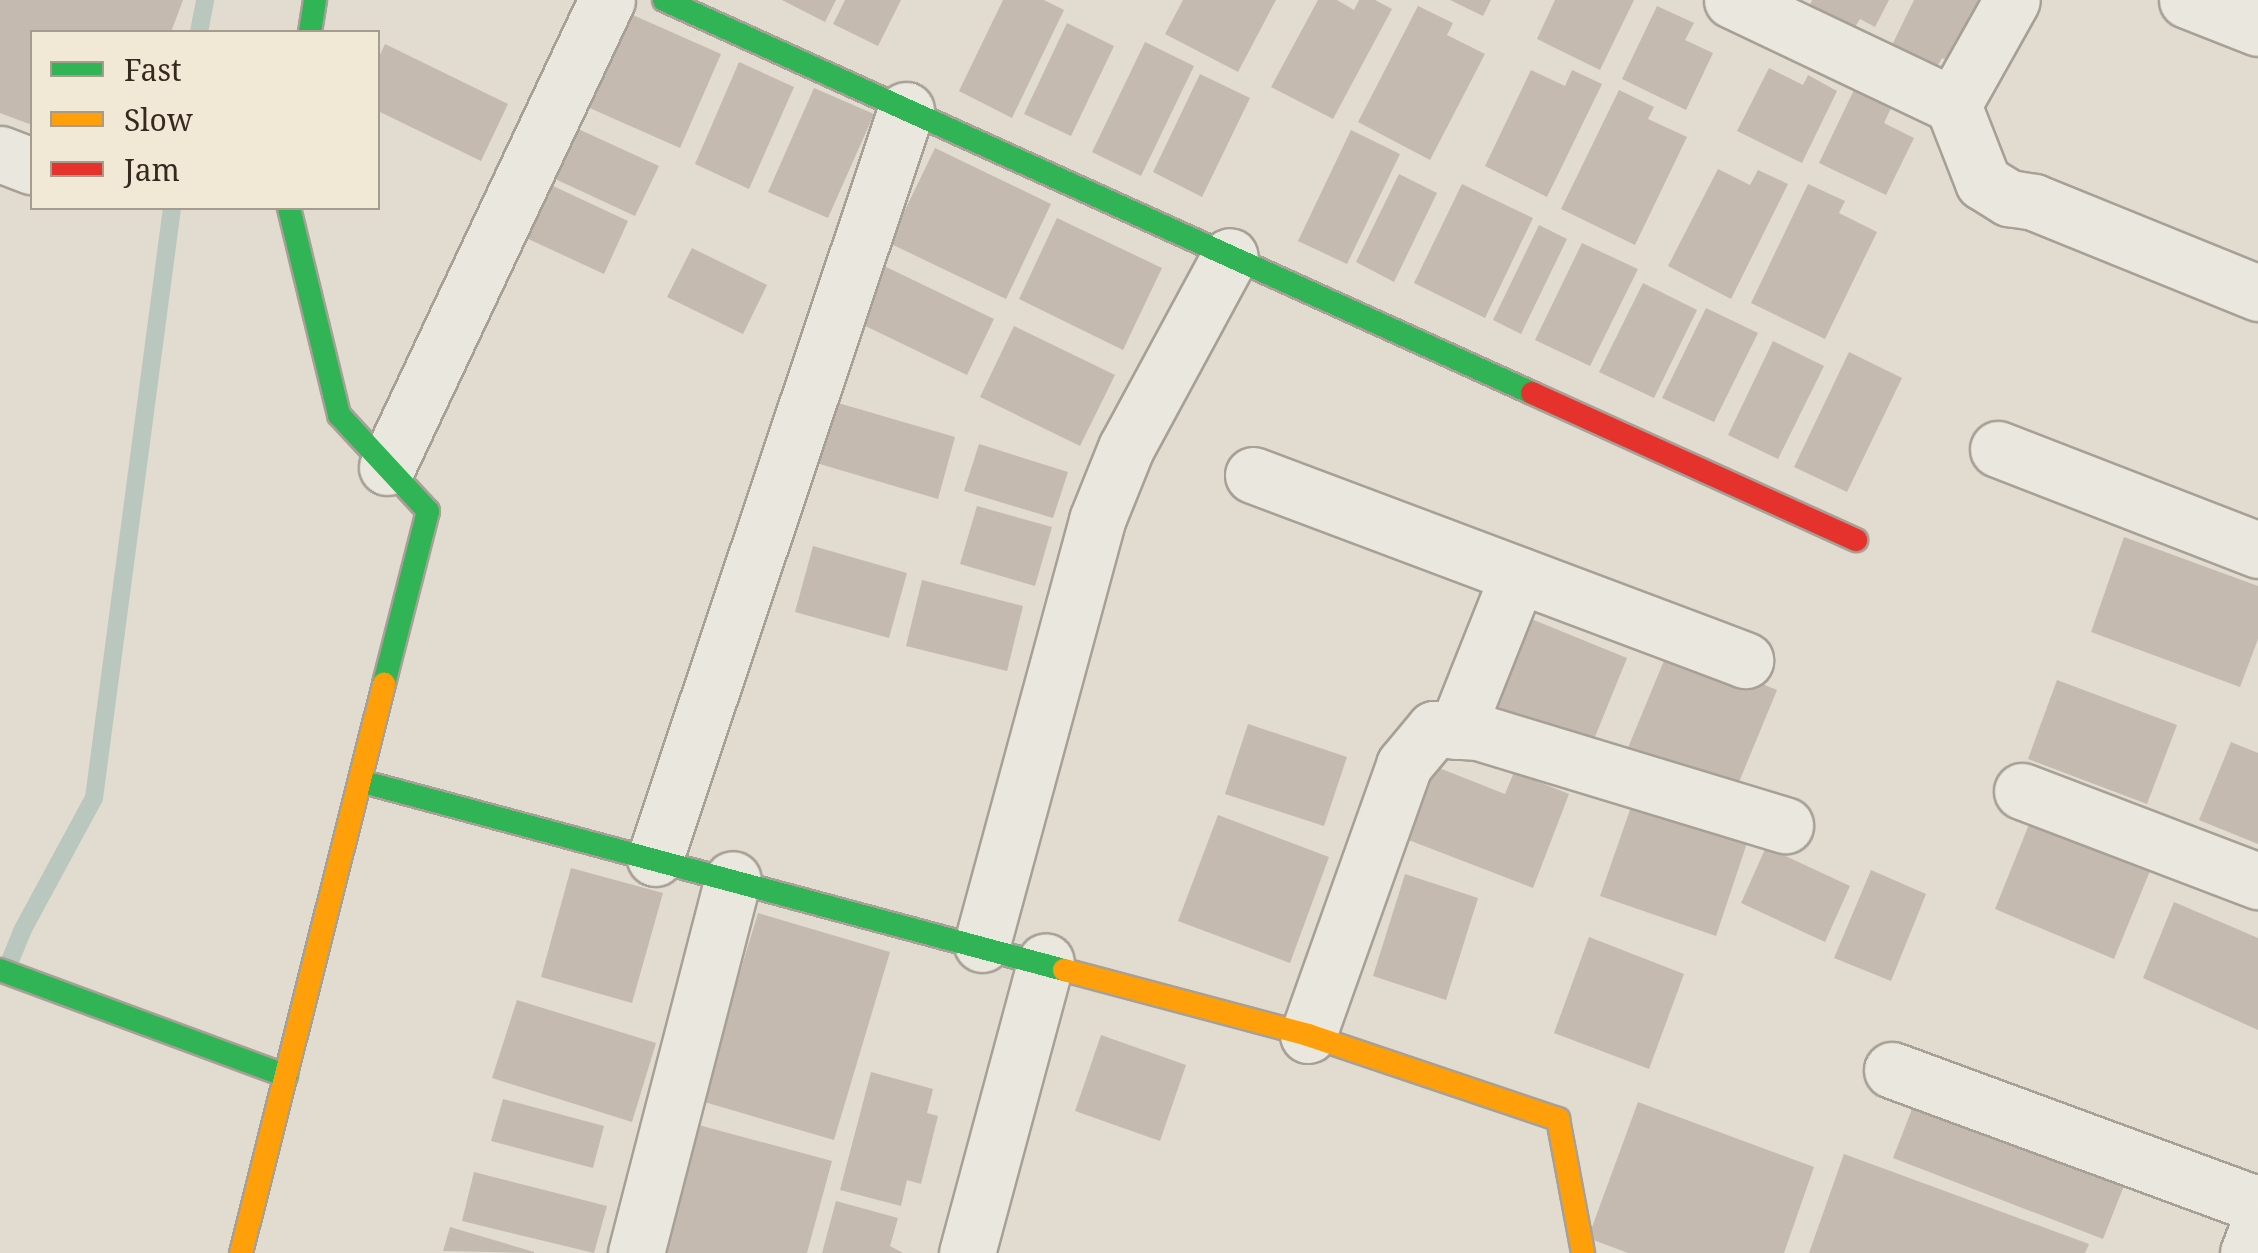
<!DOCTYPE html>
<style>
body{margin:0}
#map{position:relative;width:2258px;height:1253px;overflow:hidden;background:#e2dbcf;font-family:"Noto Serif",serif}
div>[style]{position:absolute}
.stream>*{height:18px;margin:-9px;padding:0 9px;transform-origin:9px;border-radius:9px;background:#b9c7be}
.building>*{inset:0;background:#c5bab0}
.roads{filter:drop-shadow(2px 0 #a7a097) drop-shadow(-2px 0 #a7a097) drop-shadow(0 2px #a7a097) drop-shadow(0 -2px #a7a097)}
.street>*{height:55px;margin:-27.5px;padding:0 27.5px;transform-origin:27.5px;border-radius:27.5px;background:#eae7df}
.fast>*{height:22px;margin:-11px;padding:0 11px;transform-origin:11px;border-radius:11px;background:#30b455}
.slow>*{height:22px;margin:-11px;padding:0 11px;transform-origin:11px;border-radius:11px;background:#ff9f0a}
.jam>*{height:22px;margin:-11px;padding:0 11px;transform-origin:11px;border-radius:11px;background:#e5322d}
span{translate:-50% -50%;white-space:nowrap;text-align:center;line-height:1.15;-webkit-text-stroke:8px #f2e8d6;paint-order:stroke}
.legend{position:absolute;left:30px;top:30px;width:350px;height:180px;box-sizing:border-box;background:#f2e8d6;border:2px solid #a69c8d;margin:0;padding:12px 18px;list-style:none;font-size:30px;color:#352920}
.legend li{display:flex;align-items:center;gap:20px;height:50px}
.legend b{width:50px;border:2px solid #a69c8d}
</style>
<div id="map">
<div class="stream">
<i style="left:199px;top:32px;width:33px;rotate:-79deg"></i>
<i style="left:8px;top:966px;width:38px;rotate:-68deg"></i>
<i style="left:22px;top:931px;width:151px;rotate:-61.6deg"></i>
<i style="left:94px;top:798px;width:595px;rotate:-82.47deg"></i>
</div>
<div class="building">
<i style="clip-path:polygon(0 0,183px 0,171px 32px,32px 32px,32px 125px,0 113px)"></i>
<i style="clip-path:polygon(782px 0,836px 0,825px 22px)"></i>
<i style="clip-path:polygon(845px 0,901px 0,878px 46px,833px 24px)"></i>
<i style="clip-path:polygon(1003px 0,1044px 0,1064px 10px,1012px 118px,959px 91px)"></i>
<i style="clip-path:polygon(1183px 0,1276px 0,1238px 72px,1165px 34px)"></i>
<i style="clip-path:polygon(1318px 0,1337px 0,1354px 10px,1359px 0,1375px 0,1392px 9px,1333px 119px,1271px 87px)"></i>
<i style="clip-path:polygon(1450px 0,1491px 0,1483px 16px)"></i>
<i style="clip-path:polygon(1555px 0,1634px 0,1600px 70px,1537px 39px)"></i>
<i style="clip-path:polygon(1812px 0,1889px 0,1875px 27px,1860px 19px,1855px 27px,1810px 5px)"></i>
<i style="clip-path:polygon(1914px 0,1990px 0,1958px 65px,1942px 58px,1937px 67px,1892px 45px)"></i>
<i style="clip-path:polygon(608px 4px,721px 54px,680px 148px,567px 98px)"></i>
<i style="clip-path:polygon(1418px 6px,1453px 23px,1447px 35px,1485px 54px,1430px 160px,1358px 122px)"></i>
<i style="clip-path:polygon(1657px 6px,1694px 23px,1685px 40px,1713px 53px,1686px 110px,1622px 79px)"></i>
<i style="clip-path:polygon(1067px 23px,1114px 46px,1071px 136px,1024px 114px)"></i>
<i style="clip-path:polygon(1145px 42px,1194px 66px,1141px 176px,1092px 152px)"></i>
<i style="clip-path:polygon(385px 44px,508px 104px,481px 161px,378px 111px,378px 59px)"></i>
<i style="clip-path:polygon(739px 62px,794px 87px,749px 189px,695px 164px)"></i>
<i style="clip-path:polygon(1769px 68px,1803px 85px,1808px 75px,1837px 91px,1802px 163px,1737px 131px)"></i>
<i style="clip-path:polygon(1531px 70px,1565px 86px,1572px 70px,1602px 84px,1547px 197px,1485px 166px)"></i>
<i style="clip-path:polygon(1200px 74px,1250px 98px,1202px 197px,1153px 172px)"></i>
<i style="clip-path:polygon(814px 88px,874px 114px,828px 218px,768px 192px)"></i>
<i style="clip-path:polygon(1619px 90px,1654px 107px,1648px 119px,1687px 137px,1635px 245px,1561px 209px)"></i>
<i style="clip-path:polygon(1854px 90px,1891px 108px,1884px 123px,1914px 138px,1886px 195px,1819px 163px)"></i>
<i style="clip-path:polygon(563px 122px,659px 166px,635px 216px,540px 172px)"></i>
<i style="clip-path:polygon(1351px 130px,1400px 154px,1347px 264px,1298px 241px)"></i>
<i style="clip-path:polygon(935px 148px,1051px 204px,1006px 299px,889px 243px)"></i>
<i style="clip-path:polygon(1718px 169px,1750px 185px,1758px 170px,1788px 184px,1731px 299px,1668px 266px)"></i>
<i style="clip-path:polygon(1399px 174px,1437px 193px,1394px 282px,1356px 262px)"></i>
<i style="clip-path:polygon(536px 178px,628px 221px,604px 274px,511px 231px)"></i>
<i style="clip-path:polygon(1462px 184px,1533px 218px,1485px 318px,1414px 283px)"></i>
<i style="clip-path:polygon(1808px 184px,1845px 201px,1839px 213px,1877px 232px,1825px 339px,1751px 303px)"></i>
<i style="clip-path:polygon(1057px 218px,1162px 268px,1123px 350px,1019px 299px)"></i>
<i style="clip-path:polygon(1539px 225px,1567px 239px,1521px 334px,1493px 320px)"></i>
<i style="clip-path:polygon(1582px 243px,1638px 269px,1590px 366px,1535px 340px)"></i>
<i style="clip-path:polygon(692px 248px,767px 285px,743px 334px,667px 297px)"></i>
<i style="clip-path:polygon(880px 264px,994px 319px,967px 375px,853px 320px)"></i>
<i style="clip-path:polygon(1643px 283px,1697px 310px,1654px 398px,1599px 372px)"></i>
<i style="clip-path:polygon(1706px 308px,1758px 333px,1714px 422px,1662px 398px)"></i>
<i style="clip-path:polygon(1014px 326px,1115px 375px,1080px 446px,980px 397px)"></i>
<i style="clip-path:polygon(1773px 341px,1824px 366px,1778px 459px,1728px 435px)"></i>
<i style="clip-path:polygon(1849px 352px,1902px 378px,1847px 492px,1794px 467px)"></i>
<i style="clip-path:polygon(821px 398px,955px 437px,938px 499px,803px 459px)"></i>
<i style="clip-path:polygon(979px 444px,1068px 472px,1053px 518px,964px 491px)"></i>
<i style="clip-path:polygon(977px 506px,1052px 527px,1035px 586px,960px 564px)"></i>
<i style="clip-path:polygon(2124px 537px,2258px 586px,2258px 639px,2240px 687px,2091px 632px)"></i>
<i style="clip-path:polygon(813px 546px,907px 573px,889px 638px,795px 612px)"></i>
<i style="clip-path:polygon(922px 580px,1023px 606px,1007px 671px,906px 646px)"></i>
<i style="clip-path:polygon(1512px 611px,1627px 658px,1590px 749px,1475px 702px)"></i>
<i style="clip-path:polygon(1670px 646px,1777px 690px,1732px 799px,1625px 755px)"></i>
<i style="clip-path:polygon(2057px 680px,2177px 725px,2147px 804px,2028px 759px)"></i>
<i style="clip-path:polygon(1248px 724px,1347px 757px,1324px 826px,1225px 794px)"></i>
<i style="clip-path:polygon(2231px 742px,2258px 753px,2258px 844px,2199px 820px)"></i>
<i style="clip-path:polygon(1434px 766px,1505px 794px,1514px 772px,1569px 794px,1533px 888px,1406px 839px)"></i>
<i style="clip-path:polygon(1632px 804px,1747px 843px,1716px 936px,1600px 896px)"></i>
<i style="clip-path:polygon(1218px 815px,1329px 857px,1290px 963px,1178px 921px)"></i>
<i style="clip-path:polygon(2030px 822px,2150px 871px,2114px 959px,1995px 909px)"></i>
<i style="clip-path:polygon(1766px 847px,1850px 886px,1825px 942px,1741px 903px)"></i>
<i style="clip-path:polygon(571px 868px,663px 893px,632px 1003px,541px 977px)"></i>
<i style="clip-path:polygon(1871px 870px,1926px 894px,1891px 981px,1834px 958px)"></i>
<i style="clip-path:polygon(1405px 874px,1478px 898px,1446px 1000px,1373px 976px)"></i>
<i style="clip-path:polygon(2174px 902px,2258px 938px,2258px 1030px,2143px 978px)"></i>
<i style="clip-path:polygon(758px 913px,890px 952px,834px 1140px,701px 1101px)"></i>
<i style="clip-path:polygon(1589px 937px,1684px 974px,1649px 1069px,1554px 1033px)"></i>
<i style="clip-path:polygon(517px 1000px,656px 1043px,632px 1122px,492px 1078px)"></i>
<i style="clip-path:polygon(1101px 1035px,1186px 1065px,1160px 1141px,1075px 1111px)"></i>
<i style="clip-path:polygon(871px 1072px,933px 1089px,927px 1113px,938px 1116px,921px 1184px,907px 1180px,901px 1206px,840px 1190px)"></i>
<i style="clip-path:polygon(1919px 1091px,2129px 1173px,2103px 1239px,1893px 1158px)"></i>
<i style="clip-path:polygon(503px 1099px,604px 1126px,593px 1168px,491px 1141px)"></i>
<i style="clip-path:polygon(1638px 1102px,1814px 1167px,1784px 1253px,1628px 1253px,1588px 1238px)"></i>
<i style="clip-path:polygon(695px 1124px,832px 1161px,807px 1253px,660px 1253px)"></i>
<i style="clip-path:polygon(1844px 1154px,2089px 1244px,2085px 1253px,1809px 1253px)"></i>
<i style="clip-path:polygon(474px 1172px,607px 1206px,594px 1253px,462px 1221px)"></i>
<i style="clip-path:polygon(836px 1201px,898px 1218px,890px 1246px,903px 1253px,822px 1253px)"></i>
<i style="clip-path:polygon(450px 1227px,534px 1252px,534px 1253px,443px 1251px)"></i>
</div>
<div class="roads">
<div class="street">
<i style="left:1732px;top:0;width:245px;rotate:25.4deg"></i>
<i style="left:1953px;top:105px;width:83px;rotate:68.7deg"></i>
<i style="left:1983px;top:182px;width:31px;rotate:32deg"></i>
<i style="left:2009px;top:198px;width:25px;rotate:9deg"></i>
<i style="left:2034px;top:202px;width:242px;rotate:22.1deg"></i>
<i style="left:2187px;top:0;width:76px;rotate:21.5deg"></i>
<i style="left:1953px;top:105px;width:120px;rotate:-60.7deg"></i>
<i style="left:0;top:154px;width:34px;rotate:21deg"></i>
<i style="left:1998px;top:449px;width:279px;rotate:21.2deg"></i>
<i style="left:387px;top:467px;width:516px;rotate:-64.78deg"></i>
<i style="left:1253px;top:475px;width:526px;rotate:20.61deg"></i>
<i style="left:1456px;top:731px;width:168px;rotate:-68.3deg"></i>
<i style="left:2022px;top:791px;width:253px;rotate:20.9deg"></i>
<i style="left:655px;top:858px;width:789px;rotate:-71.45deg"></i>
<i style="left:982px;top:944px;width:439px;rotate:-74.8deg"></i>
<i style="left:1097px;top:520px;width:78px;rotate:-68.1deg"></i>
<i style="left:1126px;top:448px;width:218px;rotate:-61.6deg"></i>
<i style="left:1308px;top:1035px;width:287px;rotate:-70.4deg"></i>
<i style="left:1404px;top:765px;width:47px;rotate:-50.2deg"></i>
<i style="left:1434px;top:729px;width:44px;rotate:3.9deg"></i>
<i style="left:1478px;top:732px;width:321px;rotate:16.9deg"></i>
<i style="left:1892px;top:1070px;width:390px;rotate:20.2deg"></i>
<i style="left:636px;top:1253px;width:386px;rotate:-75.5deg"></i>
<i style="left:967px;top:1253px;width:302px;rotate:-74.9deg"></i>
<i style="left:2248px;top:1253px;width:28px;rotate:-69deg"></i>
</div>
<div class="fast">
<i style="left:664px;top:0;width:953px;rotate:24.36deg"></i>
<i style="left:310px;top:32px;width:32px;rotate:-81deg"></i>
<i style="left:289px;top:208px;width:213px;rotate:76.4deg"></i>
<i style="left:339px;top:415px;width:131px;rotate:47.2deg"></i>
<i style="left:428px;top:511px;width:179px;rotate:104.3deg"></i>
<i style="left:360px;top:781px;width:729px;rotate:15.03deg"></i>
<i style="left:0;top:970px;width:305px;rotate:20.3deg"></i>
</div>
<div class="slow">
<i style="left:1064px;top:970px;width:253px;rotate:14.9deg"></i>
<i style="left:1308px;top:1035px;width:264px;rotate:18.6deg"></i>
<i style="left:1558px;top:1119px;width:136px;rotate:79.4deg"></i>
<i style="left:241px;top:1253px;width:587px;rotate:-75.89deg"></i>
</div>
<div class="jam">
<i style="left:1532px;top:393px;width:356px;rotate:24.4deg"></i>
</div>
</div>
<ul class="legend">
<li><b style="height:12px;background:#30b455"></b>Fast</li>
<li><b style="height:12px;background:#ff9f0a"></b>Slow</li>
<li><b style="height:12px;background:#e5322d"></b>Jam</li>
</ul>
</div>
